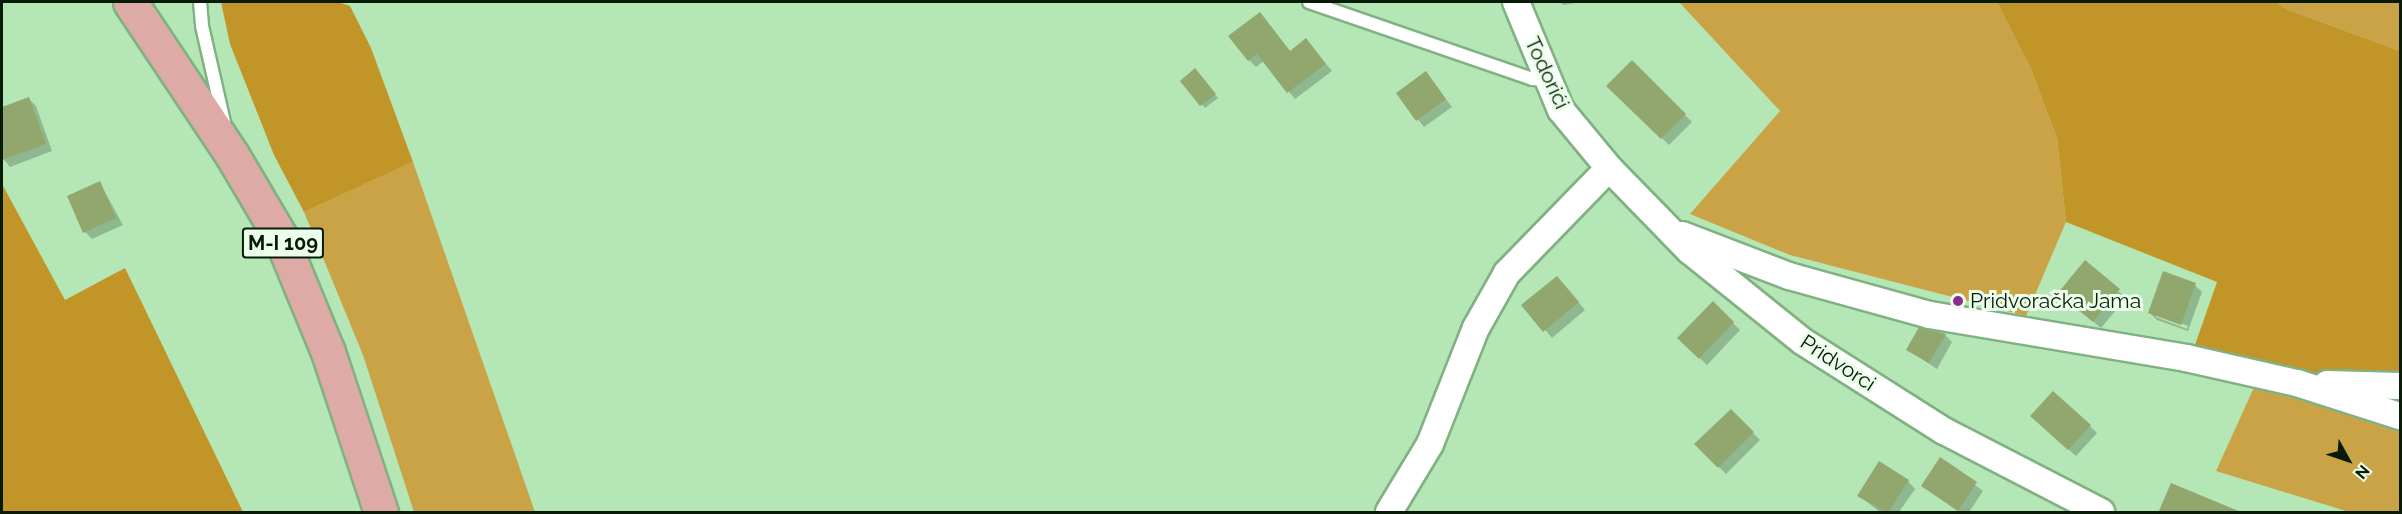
<!DOCTYPE html>
<meta charset="utf-8">
<style>
body{margin:0}
#map{position:relative;width:2402px;height:514px;overflow:hidden;background:#b5e6b5;font-family:Raleway,sans-serif}
div>[style]{position:absolute}
.green>*{inset:0;background:#cba347}
.forest>*{inset:0;background:#c19527}
.shadow>*{inset:0;background:#0003}
.building>*{inset:0;background:#91a76d}
.roads{filter:drop-shadow(2px 0 #81b182) drop-shadow(-2px 0 #81b182) drop-shadow(0 2px #81b182) drop-shadow(0 -2px #81b182)}
.lane>*{height:12px;margin:-6px;padding:0 6px;transform-origin:6px;border-radius:6px;background:#fff}
.street>*{height:26px;margin:-13px;padding:0 13px;transform-origin:13px;border-radius:13px;background:#fff}
.primary>*{height:33px;margin:-16.5px;padding:0 16.5px;transform-origin:16.5px;border-radius:16.5px;background:#deaaa6}
.dots>*{width:16px;height:16px;translate:-50% -50%;box-sizing:border-box;border:3px solid #eafeea;border-radius:50%}
span{translate:-50% -50%;white-space:nowrap;text-align:center;line-height:1.15;-webkit-text-stroke:6px #eafeea;paint-order:stroke}
.shield-label span{padding:2px 4px;background:#eafeea;border:2px solid;border-radius:4px;-webkit-text-stroke-width:0}
.shield-label{font-size:20px;color:#081b09;font-weight:700}
.street-label{font-size:21px;color:#081b09}
.poi-label{font-size:21px;color:#081b09}
.left{translate:0 -50%;text-align:left}
.frame{position:absolute;inset:0;border:3px solid #081b09;pointer-events:none}
.north{position:absolute;left:2318px;top:430px;width:60px;height:60px;-webkit-text-stroke:4px #eafeea;paint-order:stroke;rotate:130deg;font-size:16px;font-weight:700;line-height:24px;text-align:center;color:#081b09}
.north::after{content:'';display:block;margin:auto;width:21px;height:27px;background:#081b09;clip-path:polygon(50% 0,100% 100%,50% 72%,0 100%)}
</style>
<div id="map">
<div class="green">
<i style="clip-path:polygon(1679px 2px,1997px 2px,2031px 69px,2057px 138px,2066px 222px,2026px 316px,1790px 255px,1690px 214px,1780px 111px)"></i>
<i style="clip-path:polygon(2276px 2px,2400px 2px,2400px 51px,2286px 9px)"></i>
<i style="clip-path:polygon(413px 162px,535px 512px,414px 512px,363px 355px,304px 212px)"></i>
<i style="clip-path:polygon(2195px 345px,2400px 402px,2400px 512px,2349px 512px,2216px 471px,2256px 383px,2188px 369px)"></i>
</div>
<div class="forest">
<i style="clip-path:polygon(221px 2px,338px 2px,350px 6px,371px 48px,413px 162px,304px 212px,274px 155px,230px 44px)"></i>
<i style="clip-path:polygon(1997px 2px,2276px 2px,2286px 9px,2400px 51px,2400px 400px,2195px 345px,2217px 282px,2066px 222px,2057px 138px,2031px 69px)"></i>
<i style="clip-path:polygon(2px 184px,65px 300px,125px 268px,243px 512px,2px 512px)"></i>
</div>
<div class="shadow">
<i style="clip-path:polygon(1560px 2px,1582px 2px,1563px 5px)"></i>
<i style="clip-path:polygon(1260px 14px,1290px 52px,1306px 40px,1332px 71px,1295px 99px,1264px 61px,1256px 67px,1249px 60px)"></i>
<i style="clip-path:polygon(1632px 62px,1692px 122px,1669px 145px,1608px 86px)"></i>
<i style="clip-path:polygon(1426px 73px,1452px 107px,1424px 127px,1398px 94px)"></i>
<i style="clip-path:polygon(1198px 74px,1218px 98px,1205px 108px,1182px 81px)"></i>
<i style="clip-path:polygon(29px 99px,36px 106px,52px 151px,10px 167px,2px 157px,2px 109px)"></i>
<i style="clip-path:polygon(100px 183px,123px 225px,92px 239px,85px 232px)"></i>
<i style="clip-path:polygon(2085px 262px,2126px 298px,2101px 328px,2067px 300px)"></i>
<i style="clip-path:polygon(1564px 285px,1585px 310px,1552px 338px,1524px 305px)"></i>
<i style="clip-path:polygon(evenodd,2195px 285px,2202px 292px,2188px 331px,2157px 320px,2149px 312px,2195px 285px,2156px 314px,2188px 326px,2187px 329px,2156px 317px,2156px 314px)"></i>
<i style="clip-path:polygon(1713px 303px,1740px 330px,1707px 365px,1679px 338px)"></i>
<i style="clip-path:polygon(1945px 335px,1952px 342px,1937px 369px,1908px 350px)"></i>
<i style="clip-path:polygon(1731px 411px,1760px 440px,1726px 474px,1697px 444px)"></i>
<i style="clip-path:polygon(2039px 423px,2090px 426px,2097px 433px,2076px 456px)"></i>
<i style="clip-path:polygon(1940px 459px,1983px 491px,1969px 512px,1959px 512px,1923px 486px)"></i>
<i style="clip-path:polygon(1908px 481px,1915px 489px,1899px 512px,1880px 512px,1859px 496px)"></i>
</div>
<div class="building">
<i style="clip-path:polygon(1260px 12px,1290px 51px,1306px 38px,1326px 64px,1287px 93px,1257px 54px,1248px 61px,1228px 36px)"></i>
<i style="clip-path:polygon(1632px 60px,1686px 114px,1661px 139px,1606px 86px)"></i>
<i style="clip-path:polygon(1195px 68px,1216px 94px,1200px 106px,1180px 81px)"></i>
<i style="clip-path:polygon(1426px 71px,1446px 99px,1416px 121px,1396px 93px)"></i>
<i style="clip-path:polygon(29px 97px,46px 144px,2px 160px,2px 107px)"></i>
<i style="clip-path:polygon(100px 181px,116px 218px,83px 233px,67px 196px)"></i>
<i style="clip-path:polygon(2085px 260px,2120px 289px,2093px 322px,2058px 293px)"></i>
<i style="clip-path:polygon(2163px 271px,2196px 283px,2181px 325px,2148px 313px)"></i>
<i style="clip-path:polygon(1557px 276px,1579px 302px,1543px 332px,1521px 305px)"></i>
<i style="clip-path:polygon(1713px 301px,1734px 322px,1699px 359px,1677px 338px)"></i>
<i style="clip-path:polygon(1919px 327px,1946px 334px,1929px 363px,1906px 350px)"></i>
<i style="clip-path:polygon(2053px 391px,2091px 425px,2068px 450px,2030px 416px)"></i>
<i style="clip-path:polygon(1731px 409px,1754px 432px,1718px 468px,1694px 444px)"></i>
<i style="clip-path:polygon(1940px 457px,1977px 482px,1958px 511px,1921px 486px)"></i>
<i style="clip-path:polygon(1879px 461px,1909px 480px,1888px 513px,1857px 496px)"></i>
<i style="clip-path:polygon(2171px 483px,2241px 512px,2241px 513px,2158px 513px)"></i>
</div>
<div class="roads">
<div class="lane">
<i style="left:200px;top:2px;width:24px;rotate:85deg"></i>
<i style="left:202px;top:26px;width:98px;rotate:77.1deg"></i>
<i style="left:1309px;top:2px;width:236px;rotate:19deg"></i>
<i style="left:1532px;top:79px;width:14px;rotate:4deg"></i>
</div>
<div class="street">
<i style="left:1516px;top:2px;width:117px;rotate:67.4deg"></i>
<i style="left:1561px;top:110px;width:75px;rotate:50.4deg"></i>
<i style="left:1609px;top:168px;width:115px;rotate:45.7deg"></i>
<i style="left:1689px;top:250px;width:145px;rotate:38.8deg"></i>
<i style="left:1802px;top:341px;width:168px;rotate:32.4deg"></i>
<i style="left:1944px;top:431px;width:177px;rotate:27.3deg"></i>
<i style="left:1682px;top:235px;width:115px;rotate:21deg"></i>
<i style="left:1789px;top:276px;width:146px;rotate:15.5deg"></i>
<i style="left:1930px;top:315px;width:260px;rotate:9.5deg"></i>
<i style="left:2186px;top:358px;width:114px;rotate:12.7deg"></i>
<i style="left:2297px;top:383px;width:108px;rotate:17.8deg"></i>
<i style="left:2327px;top:384px;width:73px;rotate:1.6deg"></i>
<i style="left:1389px;top:512px;width:79px;rotate:-58.9deg"></i>
<i style="left:1430px;top:444px;width:125px;rotate:-68.4deg"></i>
<i style="left:1476px;top:328px;width:63px;rotate:-60.6deg"></i>
<i style="left:1507px;top:273px;width:146px;rotate:-45.8deg"></i>
</div>
<div class="primary">
<i style="left:130px;top:2px;width:184px;rotate:56.3deg"></i>
<i style="left:232px;top:155px;width:96px;rotate:59.4deg"></i>
<i style="left:281px;top:238px;width:123px;rotate:67.6deg"></i>
<i style="left:328px;top:352px;width:169px;rotate:71.7deg"></i>
</div>
</div>
<div class="dots">
<i style="left:1958px;top:301px;background:#8c2b93"></i>
</div>
<div class="shield-label">
<span style="left:283px;top:243px">M-I 109</span>
</div>
<div class="street-label">
<span style="left:1547px;top:73px;rotate:65deg">Todorići</span>
<span style="left:1838px;top:363px;rotate:33deg">Pridvorci</span>
</div>
<div class="poi-label">
<span class="left" style="left:1970px;top:301px">Pridvoračka Jama</span>
</div>
<div class="frame"></div>
<div class="north">N</div>
</div>
